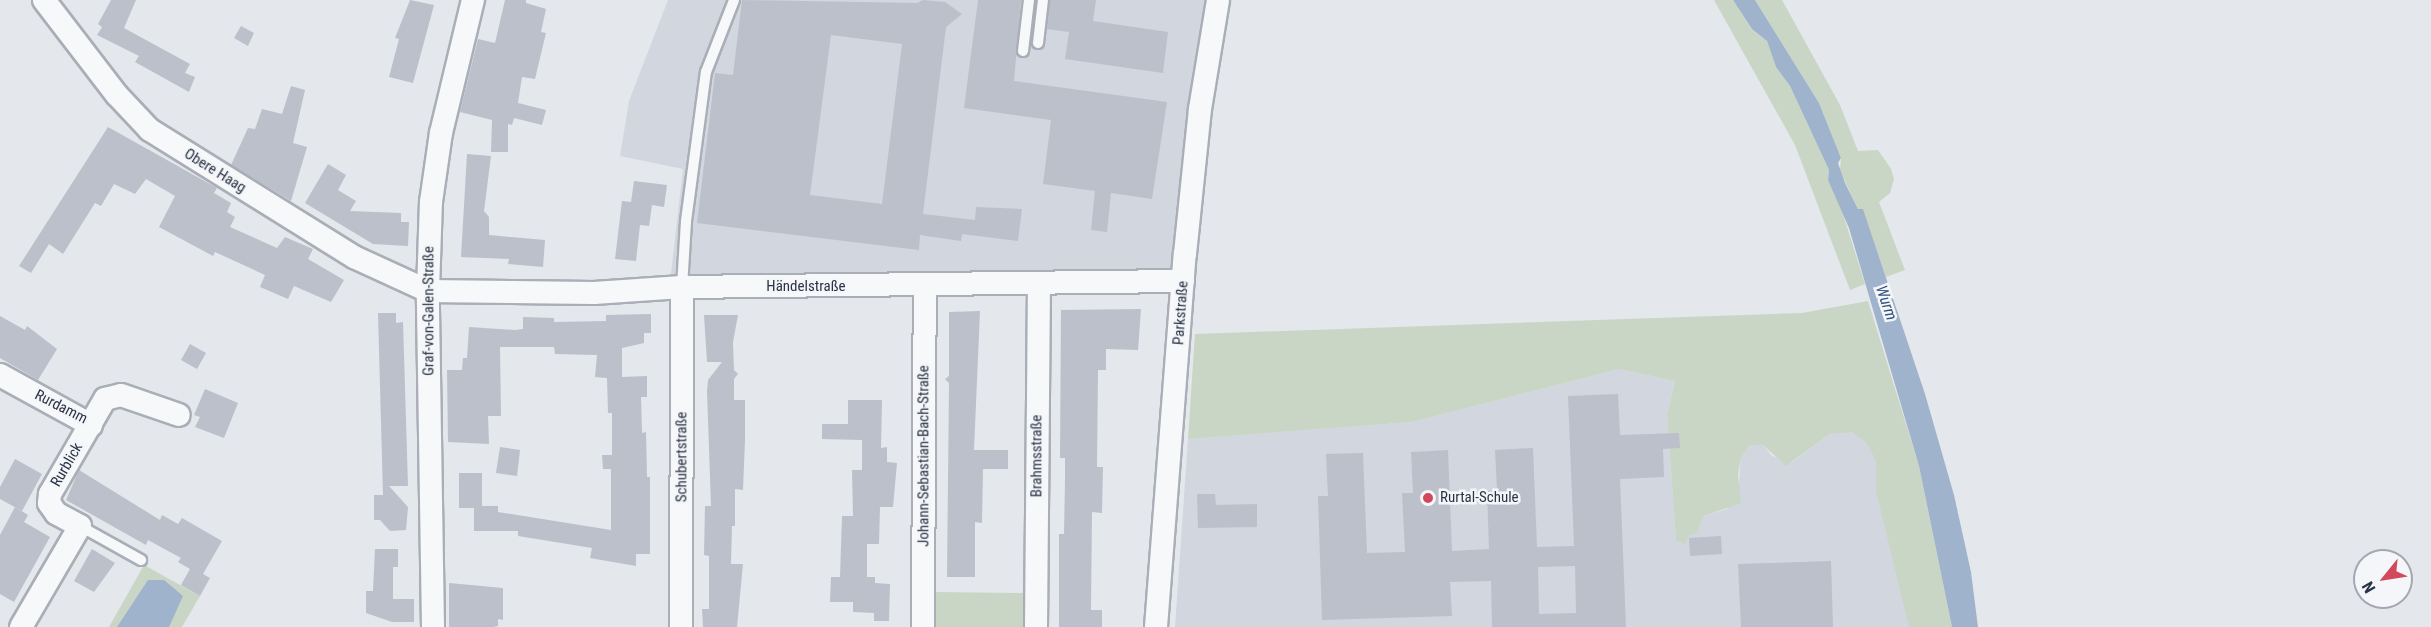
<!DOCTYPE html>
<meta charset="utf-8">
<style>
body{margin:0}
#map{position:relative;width:2431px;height:627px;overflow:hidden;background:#e4e7ec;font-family:"Roboto Condensed",sans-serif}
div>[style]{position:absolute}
.built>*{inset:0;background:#d2d6de}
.green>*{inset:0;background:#c9d6c5}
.water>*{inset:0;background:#9fb4cc}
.building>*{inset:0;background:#bbc0ca}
.roads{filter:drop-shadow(2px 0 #a9aeb7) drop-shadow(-2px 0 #a9aeb7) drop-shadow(0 2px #a9aeb7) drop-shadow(0 -2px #a9aeb7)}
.service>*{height:10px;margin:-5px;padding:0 5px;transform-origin:5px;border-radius:5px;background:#f7f8fa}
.minor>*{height:22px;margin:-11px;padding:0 11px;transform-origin:11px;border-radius:11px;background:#f7f8fa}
.dots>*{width:16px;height:16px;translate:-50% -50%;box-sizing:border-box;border:3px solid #f4f6f9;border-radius:50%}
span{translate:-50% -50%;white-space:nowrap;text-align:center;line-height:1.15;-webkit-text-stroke:5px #f4f6f9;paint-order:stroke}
.street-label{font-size:15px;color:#2b3445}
.poi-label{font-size:15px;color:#2b3445}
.left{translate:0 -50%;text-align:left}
.water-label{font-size:16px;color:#34527a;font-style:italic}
.north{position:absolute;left:2353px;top:549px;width:60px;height:60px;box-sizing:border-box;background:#f4f6f9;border:2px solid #a4a8b1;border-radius:50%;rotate:240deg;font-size:16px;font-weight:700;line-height:24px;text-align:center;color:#2b3445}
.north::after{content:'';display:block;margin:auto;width:21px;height:27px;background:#d1495b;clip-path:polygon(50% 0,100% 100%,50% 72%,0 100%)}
</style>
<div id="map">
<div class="built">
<i style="clip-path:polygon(668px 0,1209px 0,1170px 271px,670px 282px,683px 169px,620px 156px,629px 101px)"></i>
<i style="clip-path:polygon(1619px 369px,1675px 381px,1667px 415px,1676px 540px,1697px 533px,1704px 516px,1727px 509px,1738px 493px,1741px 458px,1750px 445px,1763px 445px,1772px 456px,1791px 463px,1830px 434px,1852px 431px,1876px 413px,1924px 627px,1175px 627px,1188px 439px,1412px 422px)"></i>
</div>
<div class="green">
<i style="clip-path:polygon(1714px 0,1733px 0,1752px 29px,1767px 41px,1776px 67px,1790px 86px,1829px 170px,1828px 180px,1838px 198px,1865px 284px,1850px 290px,1795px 145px)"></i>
<i style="clip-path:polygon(1755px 0,1782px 0,1840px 105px,1858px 151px,1878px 150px,1891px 169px,1894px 179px,1890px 193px,1879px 202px,1905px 270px,1886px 277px,1863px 210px,1858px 209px,1840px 171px,1841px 158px,1819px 103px)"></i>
<i style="clip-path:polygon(1868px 301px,1919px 466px,1952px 627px,1909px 627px,1876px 491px,1876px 461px,1866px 442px,1852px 432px,1830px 434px,1786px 466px,1763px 445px,1750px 445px,1741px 458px,1738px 475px,1741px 503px,1704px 516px,1697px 533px,1689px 536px,1685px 544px,1676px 540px,1667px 415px,1675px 381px,1619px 369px,1412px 422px,1188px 439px,1195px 334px,1802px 313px)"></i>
<i style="clip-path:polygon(144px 565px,200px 596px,182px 627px,109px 627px)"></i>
<i style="clip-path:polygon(934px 592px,1027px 593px,1027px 627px,934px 627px)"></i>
</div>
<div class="water">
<i style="clip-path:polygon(1733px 0,1755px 0,1819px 103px,1841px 158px,1838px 163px,1845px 183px,1858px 209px,1863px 209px,1925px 394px,1954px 495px,1971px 572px,1978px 627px,1952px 627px,1919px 466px,1849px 228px,1828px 180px,1829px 170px,1790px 86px,1776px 67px,1767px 41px,1752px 29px)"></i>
<i style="clip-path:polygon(148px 580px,164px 580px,183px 596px,169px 627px,117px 627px)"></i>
</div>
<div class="building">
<i style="clip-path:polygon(111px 0,136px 0,124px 28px,190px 64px,185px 73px,195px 77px,189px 92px,135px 62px,139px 56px,97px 35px,102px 27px,98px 24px)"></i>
<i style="clip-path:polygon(410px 0,434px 5px,413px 83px,389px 77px,399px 39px,395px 38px)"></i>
<i style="clip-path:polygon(505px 0,526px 0,526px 3px,546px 9px,541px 32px,546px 33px,535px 79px,522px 77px,518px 103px,546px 110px,542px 125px,514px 118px,512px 125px,508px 124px,508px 152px,491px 152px,492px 120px,460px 112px,478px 39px,495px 43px)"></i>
<i style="clip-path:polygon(evenodd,742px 0,917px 3px,923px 0,945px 2px,962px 14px,946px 27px,923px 214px,975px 220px,976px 207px,1022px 209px,1018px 241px,962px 234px,961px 241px,920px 235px,919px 250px,697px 223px,715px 73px,733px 75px,742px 0,831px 35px,902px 44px,882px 204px,810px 195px,831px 35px)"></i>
<i style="clip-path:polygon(978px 0,1021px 0,1014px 81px,1167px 102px,1152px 199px,1111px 193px,1107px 232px,1091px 230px,1095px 191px,1043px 184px,1051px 120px,964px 108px)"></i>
<i style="clip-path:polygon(1050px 0,1096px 0,1093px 21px,1168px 32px,1163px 73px,1065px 59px,1069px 32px,1047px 29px)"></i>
<i style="clip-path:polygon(241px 26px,254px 33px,248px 46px,234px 38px)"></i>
<i style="clip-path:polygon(291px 86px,305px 90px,293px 143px,307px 147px,291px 201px,231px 165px,248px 128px,255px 129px,262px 109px,282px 114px)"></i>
<i style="clip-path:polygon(108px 127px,217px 188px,214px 193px,231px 203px,227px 212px,235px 217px,230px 227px,277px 248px,285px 237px,313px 249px,308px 259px,344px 280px,331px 302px,294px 286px,288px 299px,260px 287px,265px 275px,215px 252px,213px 256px,159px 227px,175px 196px,146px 179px,135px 194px,114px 184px,101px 206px,95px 203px,63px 254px,49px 244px,31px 273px,19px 266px)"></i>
<i style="clip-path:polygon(467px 154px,491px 156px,484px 211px,489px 217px,489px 235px,545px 240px,543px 267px,508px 264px,509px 259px,461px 257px)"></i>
<i style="clip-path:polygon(328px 164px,346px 175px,338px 190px,356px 201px,350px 211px,401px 213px,401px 222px,409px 222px,408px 246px,373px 244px,305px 203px)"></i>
<i style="clip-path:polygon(634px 181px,667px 185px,664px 207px,652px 205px,649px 226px,640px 225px,636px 261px,615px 259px,622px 201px,631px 202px)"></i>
<i style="clip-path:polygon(1141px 309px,1138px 350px,1106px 349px,1106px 370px,1098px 370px,1097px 467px,1103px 467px,1102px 513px,1092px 512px,1091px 610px,1102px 610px,1102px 627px,1059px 627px,1059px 534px,1064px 534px,1065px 482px,1065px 458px,1060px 458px,1061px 310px)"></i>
<i style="clip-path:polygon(980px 311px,974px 450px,1008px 450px,1008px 469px,983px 469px,982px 523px,975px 522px,975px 577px,947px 577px,949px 383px,945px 379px,949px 376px,949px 312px)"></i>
<i style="clip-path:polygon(378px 313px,396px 313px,396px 323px,403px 322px,408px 486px,389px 486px,408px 507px,406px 530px,390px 531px,380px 520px,374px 520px,374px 495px,383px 495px)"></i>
<i style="clip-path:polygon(651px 314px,651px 333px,644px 333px,644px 343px,622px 348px,622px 377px,647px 376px,647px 397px,641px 397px,642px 433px,646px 432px,647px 477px,650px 477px,650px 554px,636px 554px,636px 566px,590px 558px,592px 548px,518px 536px,518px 531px,474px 531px,474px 508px,459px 508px,459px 473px,482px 473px,482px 506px,498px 506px,498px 512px,611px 530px,611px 469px,603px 469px,602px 455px,612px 455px,612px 413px,608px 413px,607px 378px,595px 377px,597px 355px,555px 354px,554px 347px,500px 347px,501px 416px,488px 416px,489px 444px,448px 442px,447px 370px,462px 370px,463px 358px,467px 358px,469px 327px,515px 330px,523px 329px,523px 317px,554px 318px,554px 322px,606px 321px,606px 315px)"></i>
<i style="clip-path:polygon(704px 315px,738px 315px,733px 342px,734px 370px,738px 374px,734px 379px,734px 400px,745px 400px,745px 440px,743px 490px,735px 489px,735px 526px,732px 526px,731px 564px,743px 564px,737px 627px,703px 627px,702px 609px,709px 609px,709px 556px,704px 555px,705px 506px,711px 506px,707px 391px,708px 380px,722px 362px,707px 362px)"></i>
<i style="clip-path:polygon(0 316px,25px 330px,27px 326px,57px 349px,38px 380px,0 358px)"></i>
<i style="clip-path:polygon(190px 344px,206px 353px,197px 369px,181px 360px)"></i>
<i style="clip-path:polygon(205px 389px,238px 403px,224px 438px,195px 427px,200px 417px,194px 415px)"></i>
<i style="clip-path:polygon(evenodd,1618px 394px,1620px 435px,1679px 433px,1680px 448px,1663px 449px,1664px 477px,1620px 479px,1626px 627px,1492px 627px,1491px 581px,1450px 582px,1452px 616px,1322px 620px,1318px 496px,1328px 496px,1326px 454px,1363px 453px,1367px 553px,1405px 552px,1402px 493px,1413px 493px,1411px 452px,1448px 450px,1452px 551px,1489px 549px,1487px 491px,1497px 490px,1495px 450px,1533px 448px,1537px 547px,1574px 546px,1568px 396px,1618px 394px,1575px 566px,1576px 613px,1539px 614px,1538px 567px,1575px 566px)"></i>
<i style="clip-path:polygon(848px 400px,882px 400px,881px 448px,887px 447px,887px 462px,897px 463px,893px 507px,880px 507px,879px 544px,867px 544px,867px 577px,875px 577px,875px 583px,890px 584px,889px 621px,874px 621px,874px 613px,853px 612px,853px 602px,830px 602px,831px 577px,840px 577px,842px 516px,853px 516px,852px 470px,862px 470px,862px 440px,822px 439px,822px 424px,848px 424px)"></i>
<i style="clip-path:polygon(500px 447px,520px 450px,517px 476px,496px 473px)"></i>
<i style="clip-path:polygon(15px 459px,42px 474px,22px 511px,0 499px,0 487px)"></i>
<i style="clip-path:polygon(79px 470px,160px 520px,162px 515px,178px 524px,182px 518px,222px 541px,203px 574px,210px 578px,200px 596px,181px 585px,190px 569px,178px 562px,181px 558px,148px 540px,146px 545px,66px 500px)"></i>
<i style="clip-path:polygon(1197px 494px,1215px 494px,1216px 505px,1257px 504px,1257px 527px,1198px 528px)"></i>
<i style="clip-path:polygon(15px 507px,28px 515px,24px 522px,50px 537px,14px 602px,0 594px,0 535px)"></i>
<i style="clip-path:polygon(1721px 536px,1722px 554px,1690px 556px,1689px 538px)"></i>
<i style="clip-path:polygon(92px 549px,115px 563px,94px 592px,74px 581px)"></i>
<i style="clip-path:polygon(375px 549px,398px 549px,398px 567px,393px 567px,393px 599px,414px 599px,414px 622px,392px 622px,366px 613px,366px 591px,373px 591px)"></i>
<i style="clip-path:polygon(1831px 561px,1833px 627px,1741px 627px,1738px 564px)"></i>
<i style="clip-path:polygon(449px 583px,503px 588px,503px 620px,498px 619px,498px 626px,493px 627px,449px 627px)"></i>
</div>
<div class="roads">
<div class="service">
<i style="left:1038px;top:43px;width:43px;rotate:-83.4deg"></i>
<i style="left:1023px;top:51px;width:51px;rotate:-83.3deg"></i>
<i style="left:682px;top:287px;width:66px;rotate:-86.5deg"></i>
<i style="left:686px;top:221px;width:150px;rotate:-82.4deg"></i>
<i style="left:706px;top:72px;width:77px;rotate:-68.7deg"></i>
<i style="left:80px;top:526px;width:70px;rotate:29.1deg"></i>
</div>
<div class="minor">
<i style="left:44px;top:0;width:120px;rotate:52.5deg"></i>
<i style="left:117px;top:95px;width:48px;rotate:46.7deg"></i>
<i style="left:150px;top:130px;width:240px;rotate:31.9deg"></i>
<i style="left:354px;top:257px;width:81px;rotate:24.7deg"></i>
<i style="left:428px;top:291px;width:166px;rotate:0.7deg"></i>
<i style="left:594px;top:293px;width:88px;rotate:-3.9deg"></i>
<i style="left:682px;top:287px;width:501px;rotate:-0.69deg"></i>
<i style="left:0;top:375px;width:104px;rotate:28.8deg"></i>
<i style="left:21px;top:627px;width:117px;rotate:-59.7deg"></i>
<i style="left:80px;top:526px;width:27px;rotate:-152deg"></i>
<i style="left:56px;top:513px;width:12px;rotate:-125deg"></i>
<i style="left:49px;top:503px;width:9px;rotate:-84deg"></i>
<i style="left:50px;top:494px;width:110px;rotate:-59.9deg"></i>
<i style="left:105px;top:399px;width:16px;rotate:-14deg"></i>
<i style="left:121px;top:395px;width:61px;rotate:19deg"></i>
<i style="left:433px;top:627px;width:336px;rotate:-90.9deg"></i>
<i style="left:428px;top:291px;width:89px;rotate:-88.1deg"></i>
<i style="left:431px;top:202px;width:70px;rotate:-81.8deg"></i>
<i style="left:441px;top:133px;width:137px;rotate:-76.5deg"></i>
<i style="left:681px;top:627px;width:340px;rotate:-89.8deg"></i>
<i style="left:923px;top:627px;width:341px;rotate:-89.7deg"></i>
<i style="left:1036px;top:627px;width:342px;rotate:-89.5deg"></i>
<i style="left:1156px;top:627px;width:374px;rotate:-85.6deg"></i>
<i style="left:1185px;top:254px;width:146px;rotate:-84.1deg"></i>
<i style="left:1200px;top:109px;width:110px;rotate:-80.6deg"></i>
</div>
</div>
<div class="dots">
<i style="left:1428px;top:498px;background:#d1495b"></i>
</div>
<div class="street-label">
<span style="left:215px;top:171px;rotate:32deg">Obere Haag</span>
<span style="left:806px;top:287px">Händelstraße</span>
<span style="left:429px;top:311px;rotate:-90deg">Graf-von-Galen-Straße</span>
<span style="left:1181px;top:313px;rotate:-86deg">Parkstraße</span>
<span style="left:61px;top:407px;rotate:27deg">Rurdamm</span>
<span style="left:924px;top:456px;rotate:-90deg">Johann-Sebastian-Bach-Straße</span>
<span style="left:1037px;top:456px;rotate:-90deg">Brahmsstraße</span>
<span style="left:682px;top:457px;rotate:-90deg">Schubertstraße</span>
<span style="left:67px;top:465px;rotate:-60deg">Rurblick</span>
</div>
<div class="poi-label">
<span class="left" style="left:1440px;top:498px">Rurtal-Schule</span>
</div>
<div class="water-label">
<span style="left:1886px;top:303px;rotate:71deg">Wurm</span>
</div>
<div class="north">N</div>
</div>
